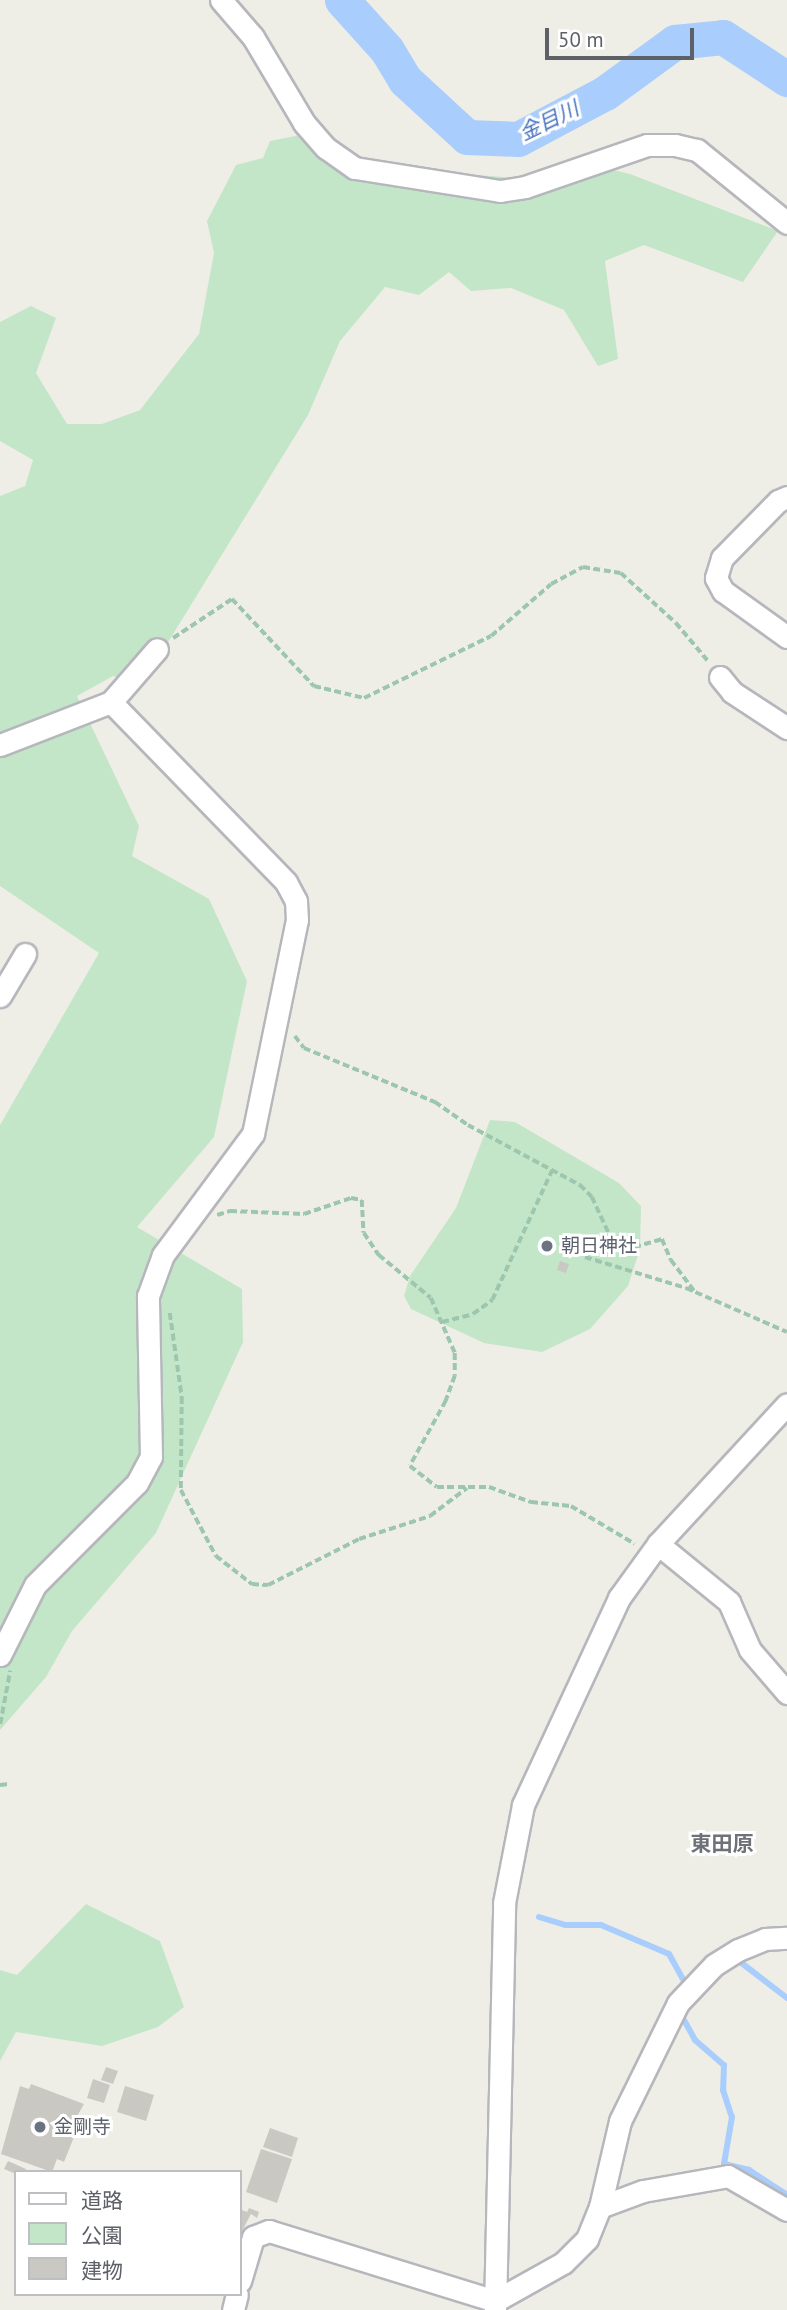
<!DOCTYPE html>
<meta charset="utf-8">
<style>
body{margin:0}
#map{position:relative;width:787px;height:2310px;overflow:hidden;background:#efeee6;font-family:"PT Sans","Noto Sans JP",sans-serif}
div>[style]{position:absolute}
.green>*{inset:0;background:#c3e6c8}
.stream>*{height:6px;margin:-3px;padding:0 3px;transform-origin:3px;border-radius:3px;background:#a9cdfc}
.river>*{height:35px;margin:-17.5px;padding:0 17.5px;transform-origin:17.5px;border-radius:17.5px;background:#a9cdfc}
.building>*{inset:0;background:#cac8c3}
.path>*{height:3.5px;margin-top:-1.75px;transform-origin:0;background:repeating-linear-gradient(90deg,#9dc6ae 0 7px,transparent 0 10.5px)}
.roads{filter:drop-shadow(2px 0 #b6b7bc) drop-shadow(-2px 0 #b6b7bc) drop-shadow(0 2px #b6b7bc) drop-shadow(0 -2px #b6b7bc)}
.minor>*{height:21px;margin:-10.5px;padding:0 10.5px;transform-origin:10.5px;border-radius:10.5px;background:#fff}
.dots>*{width:19px;height:19px;translate:-50% -50%;box-sizing:border-box;border:4px solid #fff;border-radius:50%}
span{translate:-50% -50%;white-space:nowrap;text-align:center;line-height:1.15;-webkit-text-stroke:6px #fff;paint-order:stroke}
.worship-label{font-size:19px;color:#5b616d}
.left{translate:0 -50%;text-align:left}
.water-label{font-size:21px;color:#4b75c0;font-style:italic}
.neighbourhood-label{font-size:21px;color:#6e7278;font-weight:700}
.legend{position:absolute;left:14px;top:2170px;width:228px;height:126px;box-sizing:border-box;background:#fff;border:2px solid #bebfc2;margin:0;padding:9px 12px;list-style:none;font-size:21px;color:#5d6066}
.legend li{display:flex;align-items:center;gap:14px;height:35px}
.legend b{width:35px;border:2px solid #bebfc2}
.scale{position:absolute;left:545px;top:28px;width:149px;height:32px;box-sizing:border-box;border:4px solid #5d6066;border-top:0;padding-left:9px;font-size:21px;line-height:24px;white-space:nowrap;color:#5d6066;-webkit-text-stroke:5px #fff;paint-order:stroke}
</style>
<div id="map">
<div class="green">
<i style="clip-path:polygon(310px 133px,331px 164px,518px 178px,584px 163px,630px 174px,778px 231px,743px 282px,644px 245px,605px 261px,618px 359px,598px 366px,564px 310px,511px 288px,471px 291px,449px 272px,419px 295px,385px 287px,340px 341px,308px 415px,141px 686px,113px 676px,77px 696px,139px 826px,132px 856px,209px 899px,247px 981px,214px 1137px,137px 1227px,242px 1289px,243px 1342px,156px 1533px,72px 1631px,46px 1677px,0 1730px,0 1125px,99px 953px,0 886px,0 496px,25px 486px,33px 460px,0 441px,0 322px,31px 306px,56px 318px,36px 373px,67px 424px,102px 424px,140px 410px,199px 334px,214px 253px,207px 221px,236px 165px,263px 158px,270px 141px)"></i>
<i style="clip-path:polygon(490px 1120px,515px 1122px,619px 1183px,641px 1206px,640px 1249px,628px 1286px,590px 1329px,542px 1352px,484px 1343px,411px 1309px,404px 1296px,410px 1276px,456px 1208px)"></i>
<i style="clip-path:polygon(86px 1904px,160px 1941px,184px 2007px,158px 2027px,102px 2046px,16px 2032px,0 2061px,0 1970px,17px 1975px)"></i>
</div>
<div class="stream">
<i style="left:539px;top:1917px;width:28px;rotate:17deg"></i>
<i style="left:566px;top:1925px;width:35px"></i>
<i style="left:601px;top:1925px;width:74px;rotate:23.1deg"></i>
<i style="left:669px;top:1954px;width:31px;rotate:61deg"></i>
<i style="left:739px;top:1961px;width:61px;rotate:37.6deg"></i>
<i style="left:684px;top:2020px;width:23px;rotate:61deg"></i>
<i style="left:695px;top:2040px;width:38px;rotate:41deg"></i>
<i style="left:724px;top:2065px;width:25px;rotate:92deg"></i>
<i style="left:723px;top:2090px;width:28px;rotate:72deg"></i>
<i style="left:732px;top:2117px;width:48px;rotate:99.7deg"></i>
<i style="left:724px;top:2164px;width:26px;rotate:13deg"></i>
<i style="left:749px;top:2170px;width:45px;rotate:33.3deg"></i>
</div>
<div class="river">
<i style="left:342px;top:0;width:67px;rotate:48deg"></i>
<i style="left:387px;top:50px;width:35px;rotate:59deg"></i>
<i style="left:405px;top:80px;width:84px;rotate:42.6deg"></i>
<i style="left:467px;top:137px;width:51px;rotate:2.2deg"></i>
<i style="left:518px;top:139px;width:98px;rotate:-27.9deg"></i>
<i style="left:605px;top:93px;width:87px;rotate:-36.1deg"></i>
<i style="left:675px;top:42px;width:48px;rotate:-5.9deg"></i>
<i style="left:723px;top:37px;width:77px;rotate:33.3deg"></i>
</div>
<div class="building">
<i style="clip-path:polygon(543px 1239px,554px 1243px,550px 1254px,539px 1250px)"></i>
<i style="clip-path:polygon(560px 1261px,569px 1264px,566px 1273px,557px 1270px)"></i>
<i style="clip-path:polygon(106px 2067px,118px 2071px,113px 2084px,101px 2080px)"></i>
<i style="clip-path:polygon(93px 2079px,110px 2085px,104px 2103px,87px 2098px)"></i>
<i style="clip-path:polygon(31px 2084px,84px 2104px,67px 2134px,74px 2137px,64px 2162px,57px 2159px,52px 2172px,1px 2154px,20px 2086px,29px 2089px)"></i>
<i style="clip-path:polygon(125px 2086px,154px 2095px,146px 2121px,117px 2112px)"></i>
<i style="clip-path:polygon(270px 2128px,298px 2138px,292px 2157px,263px 2147px)"></i>
<i style="clip-path:polygon(261px 2149px,292px 2159px,277px 2203px,246px 2192px)"></i>
<i style="clip-path:polygon(8px 2161px,26px 2169px,25px 2172px,16px 2174px,4px 2169px)"></i>
<i style="clip-path:polygon(249px 2208px,259px 2212px,257px 2218px,251px 2214px,242px 2231px,240px 2209px,247px 2212px)"></i>
</div>
<div class="path">
<i style="left:173px;top:638px;width:71px;rotate:-33.5deg"></i>
<i style="left:232px;top:599px;width:120px;rotate:46.7deg"></i>
<i style="left:314px;top:686px;width:51px;rotate:13.5deg"></i>
<i style="left:364px;top:698px;width:141px;rotate:-26deg"></i>
<i style="left:491px;top:636px;width:79px;rotate:-40.9deg"></i>
<i style="left:551px;top:584px;width:36px;rotate:-28deg"></i>
<i style="left:583px;top:567px;width:38px;rotate:9deg"></i>
<i style="left:621px;top:573px;width:74px;rotate:42.3deg"></i>
<i style="left:676px;top:623px;width:50px;rotate:49.9deg"></i>
<i style="left:295px;top:1036px;width:15px;rotate:53deg"></i>
<i style="left:304px;top:1048px;width:142px;rotate:22.4deg"></i>
<i style="left:435px;top:1102px;width:40px;rotate:34.9deg"></i>
<i style="left:468px;top:1125px;width:127px;rotate:28.2deg"></i>
<i style="left:580px;top:1185px;width:17px;rotate:45deg"></i>
<i style="left:592px;top:1197px;width:47px;rotate:65.1deg"></i>
<i style="left:612px;top:1240px;width:16px;rotate:40deg"></i>
<i style="left:624px;top:1250px;width:40px;rotate:-16deg"></i>
<i style="left:662px;top:1239px;width:23px;rotate:67deg"></i>
<i style="left:671px;top:1260px;width:40px;rotate:53deg"></i>
<i style="left:217px;top:1215px;width:14px;rotate:-17deg"></i>
<i style="left:230px;top:1211px;width:74px;rotate:2.3deg"></i>
<i style="left:304px;top:1214px;width:50px;rotate:-18.8deg"></i>
<i style="left:351px;top:1198px;width:11px;rotate:10deg"></i>
<i style="left:362px;top:1200px;width:33px;rotate:87deg"></i>
<i style="left:364px;top:1233px;width:27px;rotate:56deg"></i>
<i style="left:379px;top:1255px;width:67px;rotate:39.6deg"></i>
<i style="left:431px;top:1298px;width:60px;rotate:66.4deg"></i>
<i style="left:455px;top:1353px;width:23px;rotate:90deg"></i>
<i style="left:455px;top:1376px;width:27px;rotate:110deg"></i>
<i style="left:446px;top:1401px;width:74px;rotate:119deg"></i>
<i style="left:410px;top:1466px;width:34px;rotate:38deg"></i>
<i style="left:437px;top:1487px;width:52px"></i>
<i style="left:489px;top:1487px;width:45px;rotate:19.7deg"></i>
<i style="left:531px;top:1502px;width:40px;rotate:5.7deg"></i>
<i style="left:571px;top:1506px;width:74px;rotate:30.7deg"></i>
<i style="left:585px;top:1257px;width:106px;rotate:17.1deg"></i>
<i style="left:686px;top:1288px;width:110px;rotate:23.5deg"></i>
<i style="left:170px;top:1313px;width:85px;rotate:81.9deg"></i>
<i style="left:182px;top:1397px;width:93px;rotate:90.6deg"></i>
<i style="left:181px;top:1490px;width:75px;rotate:62.1deg"></i>
<i style="left:216px;top:1556px;width:46px;rotate:37.9deg"></i>
<i style="left:252px;top:1584px;width:16px;rotate:4deg"></i>
<i style="left:268px;top:1585px;width:102px;rotate:-26.8deg"></i>
<i style="left:359px;top:1539px;width:75px;rotate:-17.9deg"></i>
<i style="left:430px;top:1516px;width:46px;rotate:-37.1deg"></i>
<i style="left:442px;top:1322px;width:32px;rotate:-14deg"></i>
<i style="left:473px;top:1314px;width:24px;rotate:-36deg"></i>
<i style="left:492px;top:1300px;width:143px;rotate:-65.2deg"></i>
<i style="left:0;top:1724px;width:54px;rotate:-79.3deg"></i>
<i style="left:0;top:1785px;width:9px;rotate:-6deg"></i>
</div>
<div class="roads">
<div class="minor">
<i style="left:221px;top:0;width:49px;rotate:49.1deg"></i>
<i style="left:253px;top:37px;width:100px;rotate:59.3deg"></i>
<i style="left:304px;top:123px;width:33px;rotate:49deg"></i>
<i style="left:326px;top:148px;width:35px;rotate:35deg"></i>
<i style="left:355px;top:168px;width:147px;rotate:9deg"></i>
<i style="left:500px;top:191px;width:25px;rotate:-9deg"></i>
<i style="left:525px;top:187px;width:129px;rotate:-19deg"></i>
<i style="left:647px;top:145px;width:28px"></i>
<i style="left:675px;top:145px;width:23px;rotate:13deg"></i>
<i style="left:697px;top:150px;width:116px;rotate:39deg"></i>
<i style="left:787px;top:497px;width:10px;rotate:156deg"></i>
<i style="left:778px;top:501px;width:80px;rotate:134.5deg"></i>
<i style="left:722px;top:558px;width:21px;rotate:107deg"></i>
<i style="left:716px;top:578px;width:15px;rotate:62deg"></i>
<i style="left:723px;top:591px;width:79px;rotate:35.7deg"></i>
<i style="left:720px;top:677px;width:19px;rotate:51deg"></i>
<i style="left:732px;top:692px;width:66px;rotate:33.2deg"></i>
<i style="left:0;top:745px;width:119px;rotate:-21.2deg"></i>
<i style="left:111px;top:702px;width:70px;rotate:-49deg"></i>
<i style="left:0;top:996px;width:49px;rotate:-59.2deg"></i>
<i style="left:658px;top:1544px;width:92px;rotate:39.2deg"></i>
<i style="left:729px;top:1602px;width:52px;rotate:66.4deg"></i>
<i style="left:750px;top:1650px;width:57px;rotate:49.3deg"></i>
<i style="left:0;top:1655px;width:78px;rotate:-63.4deg"></i>
<i style="left:35px;top:1585px;width:144px;rotate:-45deg"></i>
<i style="left:137px;top:1483px;width:30px;rotate:-62deg"></i>
<i style="left:151px;top:1457px;width:161px;rotate:-91.1deg"></i>
<i style="left:148px;top:1296px;width:44px;rotate:-69.9deg"></i>
<i style="left:163px;top:1255px;width:151px;rotate:-53.4deg"></i>
<i style="left:253px;top:1134px;width:218px;rotate:-78.4deg"></i>
<i style="left:297px;top:920px;width:19px;rotate:-93deg"></i>
<i style="left:296px;top:901px;width:21px;rotate:-118deg"></i>
<i style="left:286px;top:882px;width:251px;rotate:-134.2deg"></i>
<i style="left:600px;top:2207px;width:46px;rotate:-20.4deg"></i>
<i style="left:643px;top:2191px;width:86px;rotate:-10deg"></i>
<i style="left:728px;top:2176px;width:68px;rotate:30deg"></i>
<i style="left:240px;top:2281px;width:46px;rotate:-73.5deg"></i>
<i style="left:253px;top:2237px;width:17px;rotate:-21deg"></i>
<i style="left:269px;top:2231px;width:237px;rotate:17.2deg"></i>
<i style="left:495px;top:2301px;width:78px;rotate:-29.2deg"></i>
<i style="left:563px;top:2263px;width:34px;rotate:-45deg"></i>
<i style="left:587px;top:2239px;width:35px;rotate:-68deg"></i>
<i style="left:600px;top:2207px;width:88px;rotate:-76.9deg"></i>
<i style="left:620px;top:2121px;width:131px;rotate:-63.8deg"></i>
<i style="left:678px;top:2003px;width:52px;rotate:-46.5deg"></i>
<i style="left:714px;top:1965px;width:28px;rotate:-32deg"></i>
<i style="left:738px;top:1950px;width:29px;rotate:-22deg"></i>
<i style="left:765px;top:1939px;width:22px;rotate:-3deg"></i>
<i style="left:233px;top:2310px;width:16px;rotate:-76deg"></i>
<i style="left:495px;top:2310px;width:407px;rotate:-88.7deg"></i>
<i style="left:504px;top:1903px;width:100px;rotate:-79deg"></i>
<i style="left:523px;top:1805px;width:228px;rotate:-65.1deg"></i>
<i style="left:619px;top:1598px;width:67px;rotate:-54.2deg"></i>
<i style="left:658px;top:1544px;width:190px;rotate:-47.3deg"></i>
</div>
</div>
<div class="dots">
<i style="left:547px;top:1246px;background:#6b7280"></i>
<i style="left:40px;top:2127px;background:#6b7280"></i>
</div>
<div class="worship-label">
<span class="left" style="left:561px;top:1246px">朝日神社</span>
<span class="left" style="left:54px;top:2127px">金剛寺</span>
</div>
<div class="water-label">
<span style="left:549px;top:121px;rotate:-26deg">金目川</span>
</div>
<div class="neighbourhood-label">
<span style="left:722px;top:1844px">東田原</span>
</div>
<ul class="legend">
<li><b style="height:9px;background:#fff"></b>道路</li>
<li><b style="height:19px;background:#c3e6c8"></b>公園</li>
<li><b style="height:19px;background:#cac8c3"></b>建物</li>
</ul>
<div class="scale">50 m</div>
</div>
